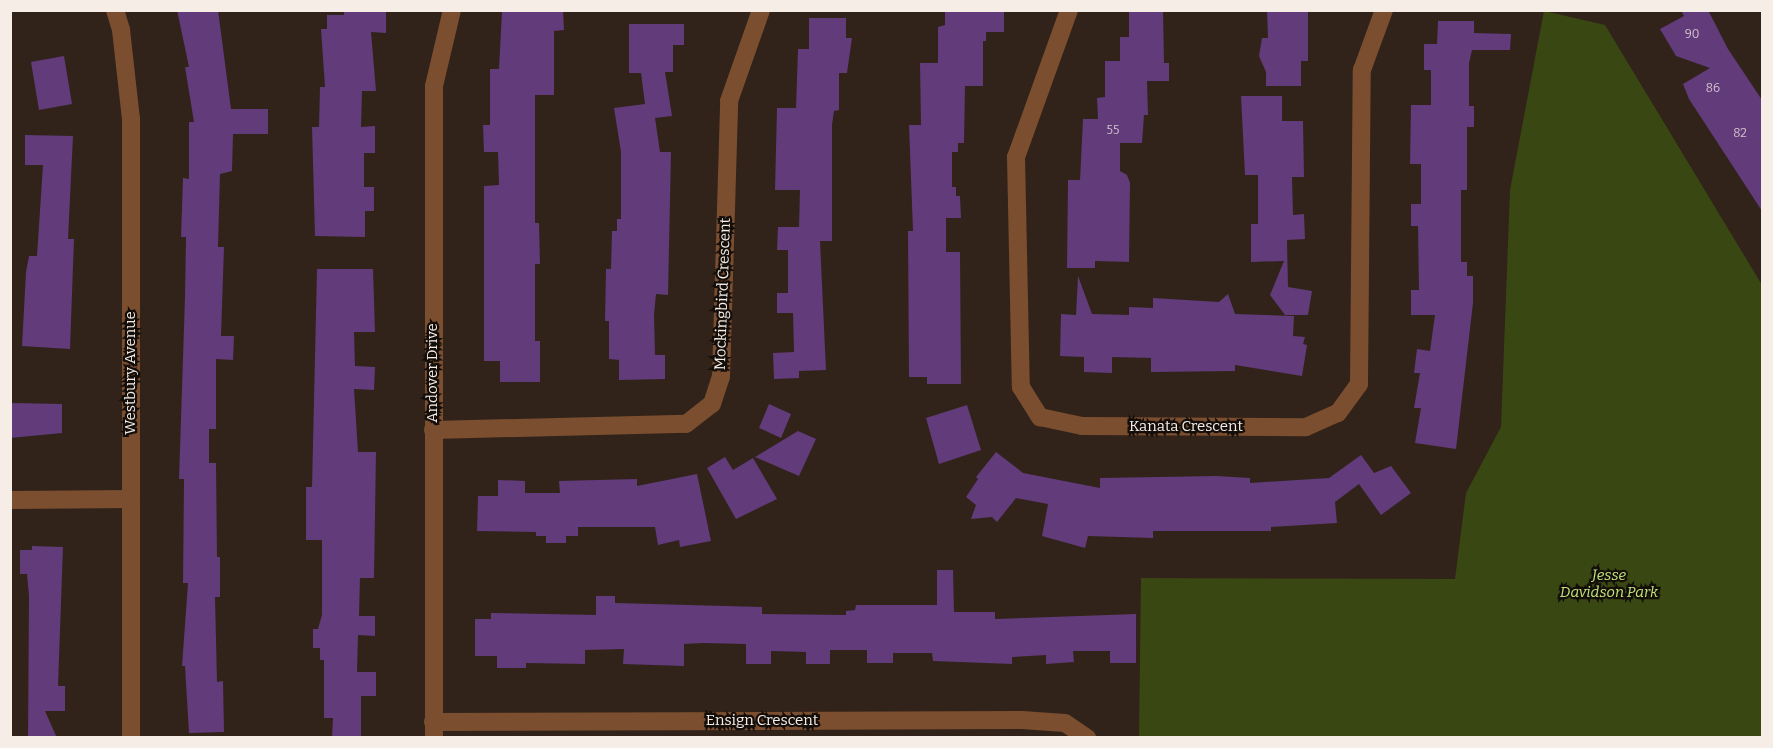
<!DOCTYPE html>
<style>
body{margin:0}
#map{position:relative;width:1773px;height:748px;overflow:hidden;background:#31231a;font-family:Bitter,serif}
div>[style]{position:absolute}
.green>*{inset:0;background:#394812}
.building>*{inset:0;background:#613b7a}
.minor>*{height:18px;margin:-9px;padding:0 9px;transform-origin:9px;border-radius:9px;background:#7b4e2f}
span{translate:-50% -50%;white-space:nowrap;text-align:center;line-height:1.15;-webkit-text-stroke:4.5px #140e0a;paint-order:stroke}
.number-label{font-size:12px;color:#d2c0cc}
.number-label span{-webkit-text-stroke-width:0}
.street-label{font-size:15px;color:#f7ede7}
.park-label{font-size:15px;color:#c2e479;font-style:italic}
.frame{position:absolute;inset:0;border:12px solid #f7ede7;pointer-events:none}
</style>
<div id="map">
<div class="green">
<i style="clip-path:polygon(1544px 11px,1605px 25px,1762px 285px,1762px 737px,1139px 737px,1141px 578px,1455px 579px,1466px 493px,1501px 427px,1510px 190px)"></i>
</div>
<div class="building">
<i style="clip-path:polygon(177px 10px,218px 10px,231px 109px,268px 109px,268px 134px,233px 134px,232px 171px,220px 174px,218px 247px,224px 247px,221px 336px,234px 336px,233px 360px,216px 359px,216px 429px,209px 429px,209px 463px,216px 463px,217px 557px,220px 557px,220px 597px,215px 597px,217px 682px,223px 681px,224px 732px,189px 733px,185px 666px,182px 666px,188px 583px,183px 583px,184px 479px,179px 479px,185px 297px,186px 237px,181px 237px,183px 178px,189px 179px,189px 122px,194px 122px,185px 67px,189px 67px)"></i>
<i style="clip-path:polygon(344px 10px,386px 10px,386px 33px,371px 32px,376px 91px,362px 91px,361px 127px,375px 126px,375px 153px,364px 153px,364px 187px,374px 187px,374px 211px,365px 211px,365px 237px,315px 236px,312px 127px,319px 127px,320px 87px,325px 87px,321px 29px,327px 29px,327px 15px,344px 15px)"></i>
<i style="clip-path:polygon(563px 10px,564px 30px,554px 31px,554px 95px,535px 95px,535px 223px,539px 223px,540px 264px,535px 264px,535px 341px,540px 341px,540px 382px,500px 382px,500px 361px,484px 361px,484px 186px,499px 185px,498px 152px,484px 152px,483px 125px,490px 125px,490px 69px,499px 69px,502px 11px)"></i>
<i style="clip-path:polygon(1004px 10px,1004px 32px,986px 32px,986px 41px,983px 41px,983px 86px,965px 86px,964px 143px,958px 143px,958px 152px,952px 152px,952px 187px,956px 187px,956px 196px,960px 196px,961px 218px,946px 218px,946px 252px,960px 252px,961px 384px,927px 384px,927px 377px,909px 377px,908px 231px,913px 231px,909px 125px,921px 125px,920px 63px,938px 63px,938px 27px,945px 25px,945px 12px)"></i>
<i style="clip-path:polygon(1129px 10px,1163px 10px,1164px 63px,1169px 63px,1169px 81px,1147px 81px,1148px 115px,1144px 115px,1142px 143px,1120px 143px,1120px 171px,1127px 175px,1130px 183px,1129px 262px,1095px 261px,1095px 268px,1067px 268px,1068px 180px,1080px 180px,1083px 119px,1098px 119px,1097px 98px,1105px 97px,1105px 61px,1120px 61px,1120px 37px,1129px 37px)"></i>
<i style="clip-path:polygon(1267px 10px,1308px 10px,1308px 61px,1301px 61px,1301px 86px,1266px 86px,1266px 72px,1259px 56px,1262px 38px,1268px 38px)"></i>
<i style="clip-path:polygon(1681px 10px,1708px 10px,1728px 49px,1762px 100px,1762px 211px,1689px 99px,1683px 84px,1710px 68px,1676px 56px,1660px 29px,1684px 16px)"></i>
<i style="clip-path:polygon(809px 18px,846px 18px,846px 38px,852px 38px,847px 73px,839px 73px,839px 110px,834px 111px,832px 125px,832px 241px,820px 241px,826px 370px,799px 371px,799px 378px,774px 379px,773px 353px,794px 352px,793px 313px,777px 313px,777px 293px,788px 293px,788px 250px,777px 250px,778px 227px,799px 227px,800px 190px,775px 190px,777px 108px,796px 108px,798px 49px,809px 49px)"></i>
<i style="clip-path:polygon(1438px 21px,1474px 21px,1474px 33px,1511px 34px,1510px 50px,1472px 50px,1469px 63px,1469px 106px,1474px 106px,1474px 127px,1467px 127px,1467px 190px,1461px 190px,1461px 262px,1467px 262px,1467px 276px,1473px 276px,1473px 303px,1456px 449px,1415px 443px,1421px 408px,1414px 408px,1420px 373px,1414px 373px,1417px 349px,1430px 351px,1435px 315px,1411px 315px,1411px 290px,1419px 290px,1418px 226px,1411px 226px,1411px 204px,1421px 204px,1421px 164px,1410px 164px,1411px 105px,1431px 105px,1431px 70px,1424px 70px,1424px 44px,1437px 44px)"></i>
<i style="clip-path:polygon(629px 24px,684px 24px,684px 45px,673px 45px,673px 72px,665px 72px,672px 116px,655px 118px,660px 152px,671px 152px,668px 295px,656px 294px,654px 315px,655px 355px,665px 355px,665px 379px,619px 380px,619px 360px,609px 359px,609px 321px,605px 321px,606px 269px,611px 269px,612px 231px,617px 231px,617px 219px,621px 219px,621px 152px,614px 108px,645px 104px,641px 73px,629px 73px)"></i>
<i style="clip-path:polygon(64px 56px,72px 104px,39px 110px,31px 62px)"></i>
<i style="clip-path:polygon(1241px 96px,1282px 96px,1282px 121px,1303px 121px,1304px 177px,1292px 177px,1293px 215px,1304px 214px,1305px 239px,1287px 240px,1288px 287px,1312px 291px,1308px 315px,1285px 315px,1270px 295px,1284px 261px,1251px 262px,1251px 224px,1258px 224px,1258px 175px,1245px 175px)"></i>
<i style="clip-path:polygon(25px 135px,73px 136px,68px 239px,74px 239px,70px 349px,22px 346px,26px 272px,29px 256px,37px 256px,43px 165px,25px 165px)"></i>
<i style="clip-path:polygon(317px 269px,373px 269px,375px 332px,354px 332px,355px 366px,375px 367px,374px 390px,354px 389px,358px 452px,376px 452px,374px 578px,360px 578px,359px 616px,375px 616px,375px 636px,358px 635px,357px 672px,376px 672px,376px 696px,361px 696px,361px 738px,332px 738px,333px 718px,324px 718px,324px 660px,320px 660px,320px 648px,313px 648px,313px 629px,318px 629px,322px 615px,322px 540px,306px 540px,306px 487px,312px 487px)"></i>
<i style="clip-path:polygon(1078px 276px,1092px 314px,1129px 315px,1129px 307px,1153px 308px,1153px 298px,1219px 302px,1228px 294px,1235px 314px,1294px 316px,1293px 336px,1305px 337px,1303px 344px,1307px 345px,1302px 376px,1235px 365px,1235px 371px,1151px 372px,1151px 358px,1112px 357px,1112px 373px,1084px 372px,1084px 357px,1060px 356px,1061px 314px,1076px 315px)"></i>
<i style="clip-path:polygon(11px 403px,62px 404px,62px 433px,10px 438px)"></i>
<i style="clip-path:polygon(769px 404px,791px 414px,781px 438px,759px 428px)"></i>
<i style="clip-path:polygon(967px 405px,981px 450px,939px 464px,926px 418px)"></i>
<i style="clip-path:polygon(798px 431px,816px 439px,799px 476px,755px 457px)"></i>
<i style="clip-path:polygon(996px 452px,1023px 473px,1100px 488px,1100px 478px,1216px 476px,1250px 478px,1250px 483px,1329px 478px,1361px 455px,1374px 473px,1391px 466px,1411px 493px,1381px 515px,1359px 484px,1335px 502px,1337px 523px,1271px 527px,1271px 531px,1153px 531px,1153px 538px,1088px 536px,1085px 548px,1042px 536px,1048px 504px,1016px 498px,997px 522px,992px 517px,971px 519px,976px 505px,966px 497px,978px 479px,976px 477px)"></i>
<i style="clip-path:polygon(725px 457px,733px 470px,753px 458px,777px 499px,736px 519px,707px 468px)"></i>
<i style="clip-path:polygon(697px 474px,711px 541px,680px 547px,679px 540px,658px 545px,655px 527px,578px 527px,578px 536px,566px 536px,566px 543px,546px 543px,546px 536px,536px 536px,536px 532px,477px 531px,478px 496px,498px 496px,498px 480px,525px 481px,525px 493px,560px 493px,559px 481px,637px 479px,637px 486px)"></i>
<i style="clip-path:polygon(32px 546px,63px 547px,58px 686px,65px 686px,65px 711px,45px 711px,57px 738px,28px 738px,29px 596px,27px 574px,20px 574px,20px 550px,32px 550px)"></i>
<i style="clip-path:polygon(937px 570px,953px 570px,954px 612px,995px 612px,995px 619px,1136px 614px,1136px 663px,1110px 663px,1110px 651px,1073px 651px,1074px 662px,1046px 664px,1046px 655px,1012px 657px,1012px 664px,933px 661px,932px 653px,893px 653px,893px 663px,867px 663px,867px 650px,830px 650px,830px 664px,806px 664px,806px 652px,771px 651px,771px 664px,746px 664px,746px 644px,703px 643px,684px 644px,684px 666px,623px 664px,624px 649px,585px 650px,585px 664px,526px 663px,526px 668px,497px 668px,497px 656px,475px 656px,475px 619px,491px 619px,491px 613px,596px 615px,596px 596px,615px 596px,615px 603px,762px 607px,762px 614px,846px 615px,846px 611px,855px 610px,856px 605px,937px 605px)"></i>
</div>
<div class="minor">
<i style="left:115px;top:10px;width:21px;rotate:73deg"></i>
<i style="left:121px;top:30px;width:90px;rotate:83.6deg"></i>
<i style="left:131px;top:119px;width:619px;rotate:90deg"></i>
<i style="left:1069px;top:10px;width:156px;rotate:109.8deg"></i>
<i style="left:1016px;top:157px;width:230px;rotate:88.8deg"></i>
<i style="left:1021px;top:387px;width:36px;rotate:58deg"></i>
<i style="left:1040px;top:417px;width:43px;rotate:12.1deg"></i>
<i style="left:1082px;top:426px;width:224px;rotate:0.3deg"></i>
<i style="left:1306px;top:427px;width:35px;rotate:-24deg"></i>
<i style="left:1338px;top:413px;width:36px;rotate:-54deg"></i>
<i style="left:1359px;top:384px;width:314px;rotate:-89.5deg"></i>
<i style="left:1362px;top:70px;width:64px;rotate:-69.9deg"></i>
<i style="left:433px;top:430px;width:253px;rotate:-1.4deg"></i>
<i style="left:686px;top:424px;width:33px;rotate:-38deg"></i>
<i style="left:712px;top:404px;width:28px;rotate:-72deg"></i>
<i style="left:721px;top:377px;width:276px;rotate:-88.3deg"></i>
<i style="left:729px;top:101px;width:96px;rotate:-70.6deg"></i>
<i style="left:10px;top:500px;width:121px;rotate:-0.5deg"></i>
<i style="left:433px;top:722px;width:589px;rotate:-0.19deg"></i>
<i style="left:1022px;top:720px;width:43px;rotate:4deg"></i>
<i style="left:1065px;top:723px;width:27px;rotate:34deg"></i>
<i style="left:434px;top:738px;width:652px;rotate:-90deg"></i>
<i style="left:434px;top:86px;width:78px;rotate:-76.7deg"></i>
</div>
<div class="number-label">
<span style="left:1692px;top:35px">90</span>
<span style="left:1713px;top:89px">86</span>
<span style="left:1113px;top:131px">55</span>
<span style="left:1740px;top:134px">82</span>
</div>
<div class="street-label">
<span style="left:723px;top:294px;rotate:-88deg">Mockingbird Crescent</span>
<span style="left:131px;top:373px;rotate:-90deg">Westbury Avenue</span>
<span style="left:433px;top:373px;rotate:-90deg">Andover Drive</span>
<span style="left:1186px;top:427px">Kanata Crescent</span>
<span style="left:762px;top:721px">Ensign Crescent</span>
</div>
<div class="park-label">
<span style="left:1609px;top:584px">Jesse<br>Davidson Park</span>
</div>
<div class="frame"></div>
</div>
